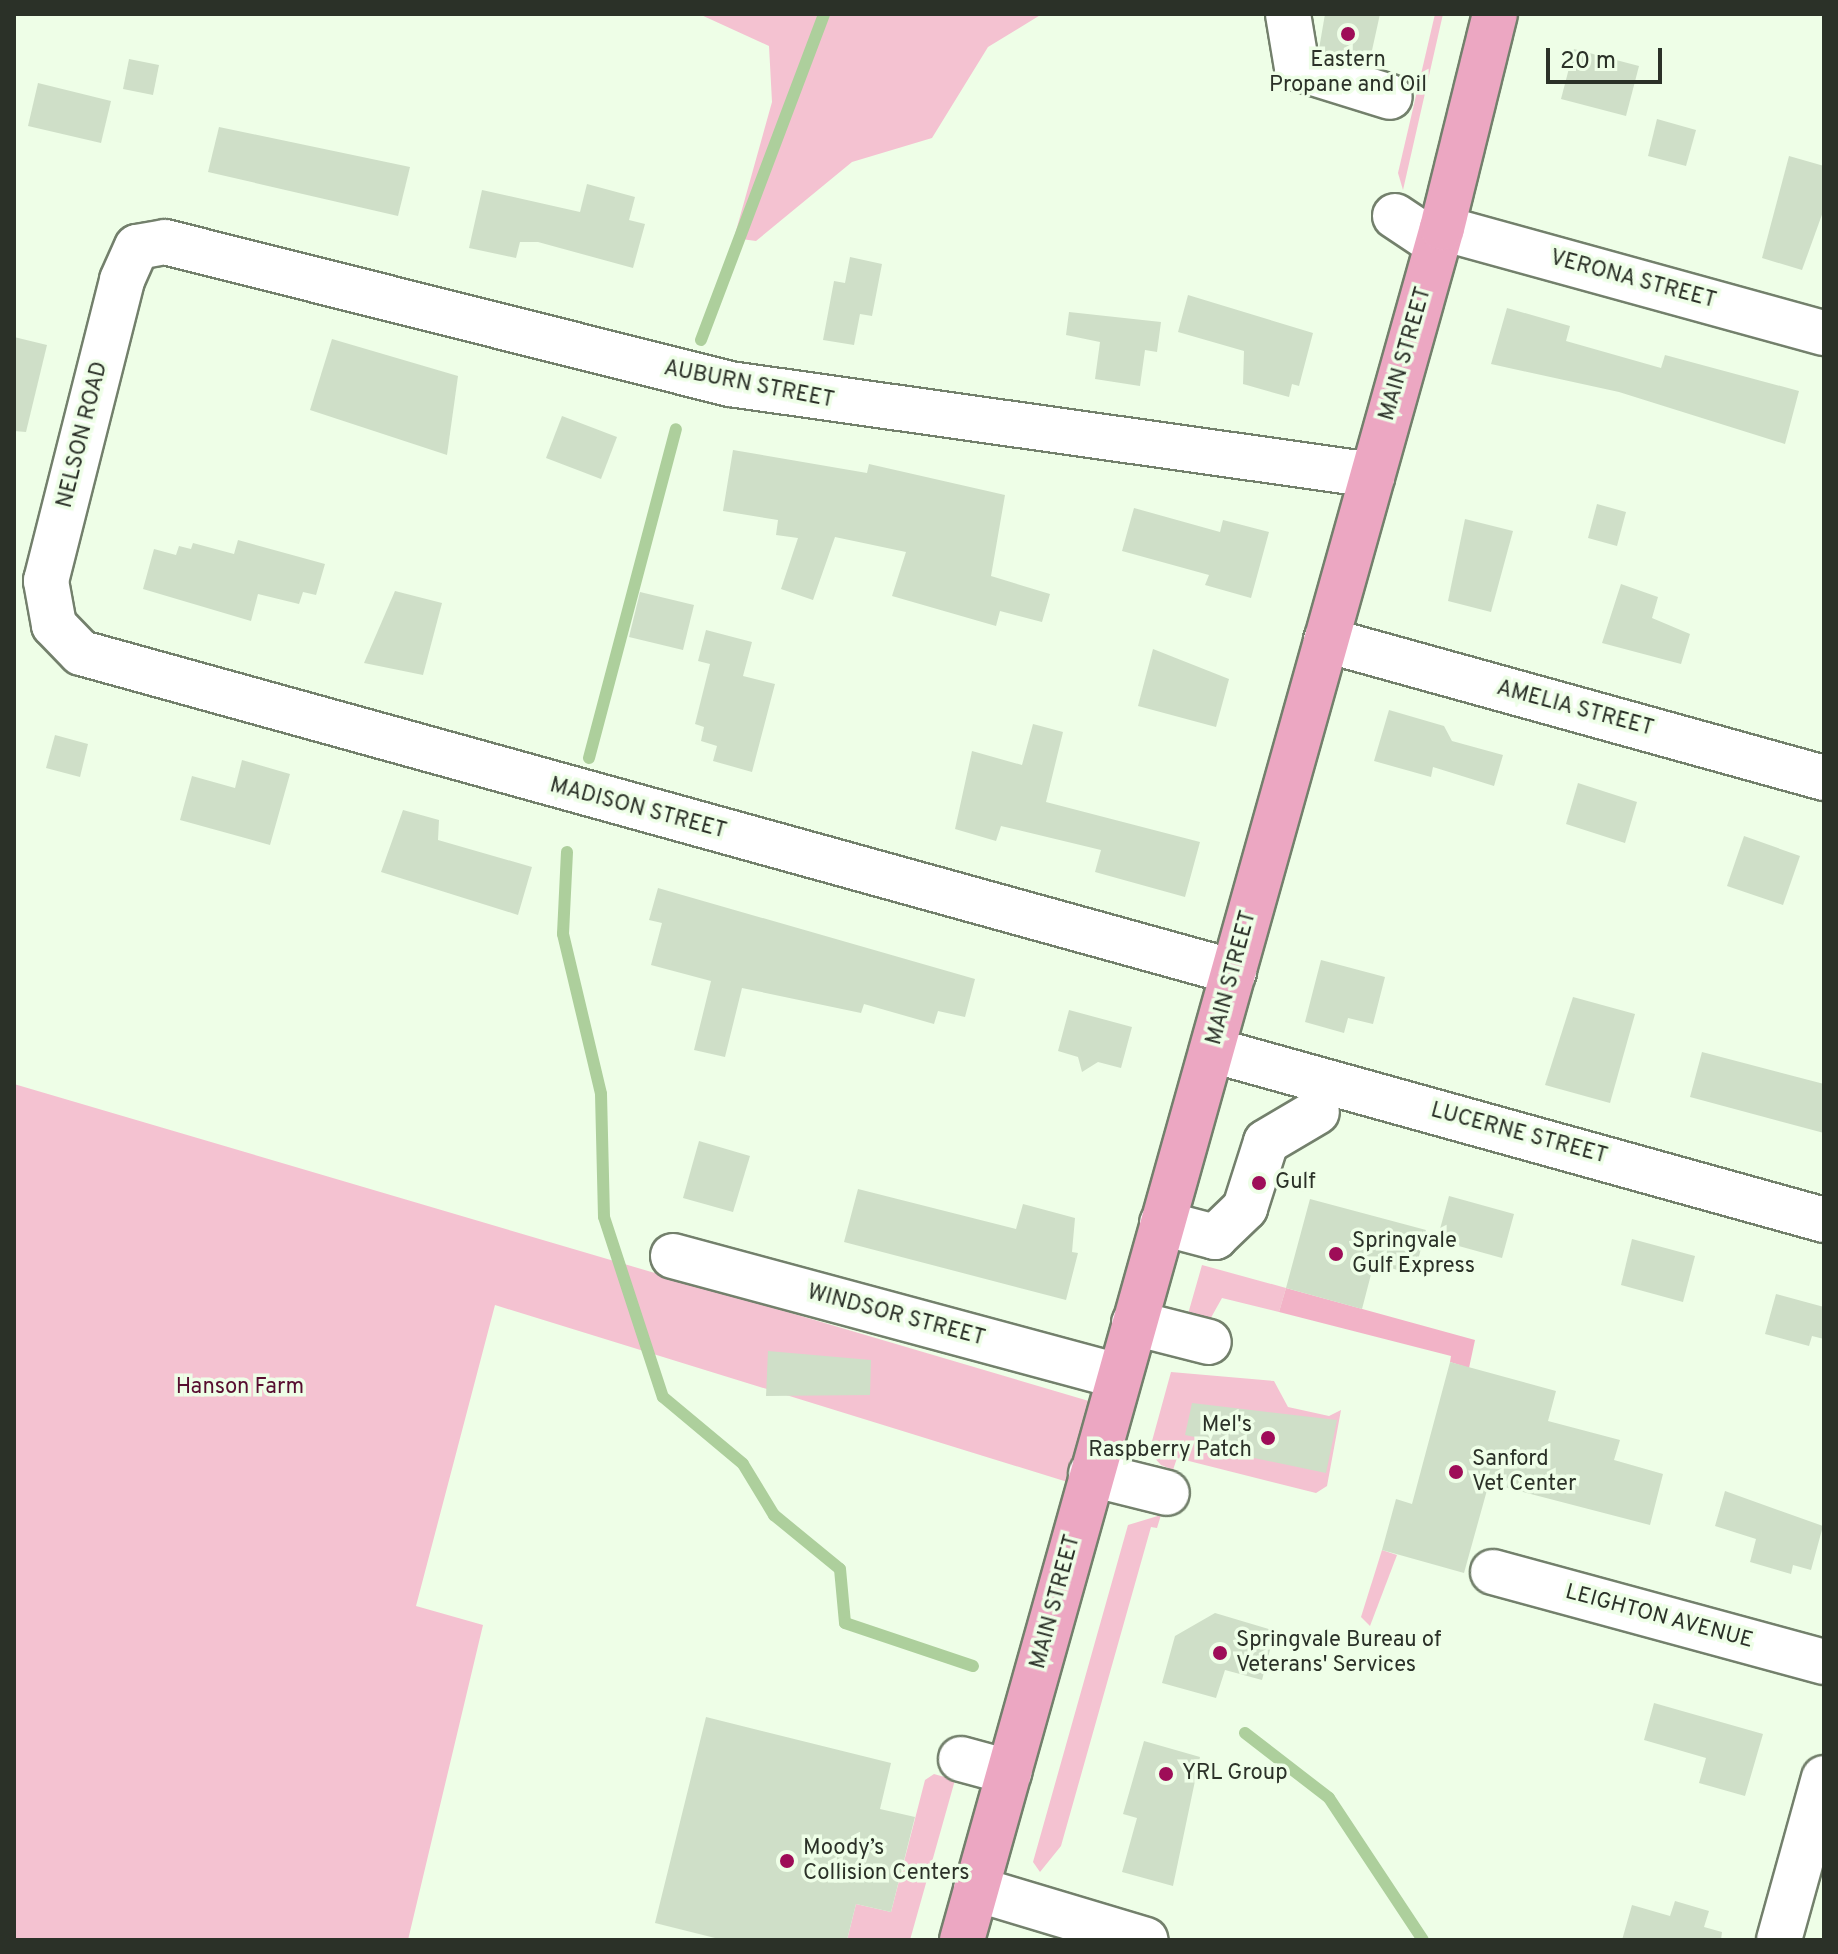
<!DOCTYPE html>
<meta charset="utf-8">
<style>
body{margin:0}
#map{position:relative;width:1838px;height:1954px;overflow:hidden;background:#eefee7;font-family:Overpass,sans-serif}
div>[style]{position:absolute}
.green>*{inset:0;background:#f4c2d1}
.forest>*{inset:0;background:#f2b3c7}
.stream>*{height:12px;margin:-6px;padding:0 6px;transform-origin:6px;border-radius:6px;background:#adcf9c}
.building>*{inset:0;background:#cfdfc8}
.roads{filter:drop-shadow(2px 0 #73806c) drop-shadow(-2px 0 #73806c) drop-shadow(0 2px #73806c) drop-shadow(0 -2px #73806c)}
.minor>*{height:44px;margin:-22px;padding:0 22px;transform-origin:22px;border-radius:22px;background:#fff}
.major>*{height:44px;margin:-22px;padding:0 22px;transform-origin:22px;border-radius:22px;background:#eca7c2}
.dots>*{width:22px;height:22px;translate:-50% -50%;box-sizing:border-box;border:4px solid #eefee7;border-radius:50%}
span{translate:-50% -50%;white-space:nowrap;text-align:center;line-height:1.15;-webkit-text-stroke:7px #eefee7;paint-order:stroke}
.poi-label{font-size:22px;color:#2b3128}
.left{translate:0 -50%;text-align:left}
.right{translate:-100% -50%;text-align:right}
.street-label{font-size:22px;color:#2b3128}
.park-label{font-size:22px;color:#570e30}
.frame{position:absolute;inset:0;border:16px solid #2b3128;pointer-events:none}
.scale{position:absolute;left:1546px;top:48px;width:116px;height:36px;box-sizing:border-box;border:4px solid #2b3128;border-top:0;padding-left:10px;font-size:24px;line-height:28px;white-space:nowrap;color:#2b3128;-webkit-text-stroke:6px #eefee7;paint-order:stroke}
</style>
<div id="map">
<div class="green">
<i style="clip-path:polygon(699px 14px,1042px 14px,988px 47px,932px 138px,852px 162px,756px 241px,734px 238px,772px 102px,769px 46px)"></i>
<i style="clip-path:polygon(1435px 14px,1443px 14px,1403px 190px,1398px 173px)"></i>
<i style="clip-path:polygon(14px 1084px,1099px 1404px,1074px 1484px,495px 1305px,416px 1606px,483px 1625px,408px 1940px,14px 1940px)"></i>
<i style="clip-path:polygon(1202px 1265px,1286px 1288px,1279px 1312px,1222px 1298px,1208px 1323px,1186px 1321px)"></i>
<i style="clip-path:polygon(1171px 1372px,1274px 1381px,1288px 1407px,1329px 1416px,1341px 1410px,1327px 1486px,1316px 1493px,1177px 1458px,1173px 1470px,1161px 1465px,1149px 1452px)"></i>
<i style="clip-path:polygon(1161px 1515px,1157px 1528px,1151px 1527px,1061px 1846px,1040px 1872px,1033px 1862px,1128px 1525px)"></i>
<i style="clip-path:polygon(1382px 1550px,1397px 1555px,1370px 1626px,1361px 1617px)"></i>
<i style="clip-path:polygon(934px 1774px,955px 1780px,910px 1940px,847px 1940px,856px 1904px,891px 1912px,925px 1780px)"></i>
</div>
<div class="forest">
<i style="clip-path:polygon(1286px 1288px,1475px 1340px,1469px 1368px,1450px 1362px,1451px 1356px,1279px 1312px)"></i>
</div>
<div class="stream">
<i style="left:701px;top:340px;width:348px;rotate:-69.3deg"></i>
<i style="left:589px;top:758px;width:340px;rotate:-75.2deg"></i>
<i style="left:567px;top:852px;width:82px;rotate:92.8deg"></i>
<i style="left:563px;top:934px;width:164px;rotate:76.6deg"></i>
<i style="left:601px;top:1094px;width:123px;rotate:88.6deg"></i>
<i style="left:604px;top:1217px;width:189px;rotate:71.9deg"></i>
<i style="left:663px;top:1397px;width:104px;rotate:39.9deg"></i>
<i style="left:743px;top:1464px;width:60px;rotate:58.7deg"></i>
<i style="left:774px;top:1515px;width:85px;rotate:39.3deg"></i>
<i style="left:840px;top:1569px;width:54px;rotate:84.7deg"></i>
<i style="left:845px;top:1623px;width:135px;rotate:18.6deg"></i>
<i style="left:1245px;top:1733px;width:106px;rotate:37.7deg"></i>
<i style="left:1329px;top:1798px;width:170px;rotate:56.5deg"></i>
</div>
<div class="building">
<i style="clip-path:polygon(1325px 14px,1380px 14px,1369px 64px,1319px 49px)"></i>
<i style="clip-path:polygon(1574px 49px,1639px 66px,1626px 116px,1561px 99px)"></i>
<i style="clip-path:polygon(129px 59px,159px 65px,153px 95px,123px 89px)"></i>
<i style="clip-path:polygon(38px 83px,111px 101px,101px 143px,28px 126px)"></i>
<i style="clip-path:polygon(1657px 119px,1696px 130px,1686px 166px,1648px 156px)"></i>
<i style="clip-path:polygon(219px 127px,410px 167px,398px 216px,208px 172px)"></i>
<i style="clip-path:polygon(1789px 156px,1824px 166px,1824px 209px,1802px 270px,1762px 258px)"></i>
<i style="clip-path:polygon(587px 184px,635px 197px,629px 220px,645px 224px,633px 268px,538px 242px,520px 242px,516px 258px,469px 248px,482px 190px,580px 212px)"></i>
<i style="clip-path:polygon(850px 257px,882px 264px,872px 316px,860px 314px,854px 345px,823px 340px,834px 281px,845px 283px)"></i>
<i style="clip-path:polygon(1188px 295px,1313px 333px,1299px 386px,1292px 384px,1289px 397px,1243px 384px,1244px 351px,1178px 332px)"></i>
<i style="clip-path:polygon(1507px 308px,1570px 326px,1566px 341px,1661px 368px,1665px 355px,1799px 391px,1785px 444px,1619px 392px,1491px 364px)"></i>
<i style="clip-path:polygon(1069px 312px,1161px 322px,1157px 352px,1145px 350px,1140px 386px,1095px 379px,1100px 342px,1066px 335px)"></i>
<i style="clip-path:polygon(14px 337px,47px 345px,26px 432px,14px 431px)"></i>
<i style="clip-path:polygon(332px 339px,458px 376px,447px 455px,310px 410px)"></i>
<i style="clip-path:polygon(562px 416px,617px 437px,601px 479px,546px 458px)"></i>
<i style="clip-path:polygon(733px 450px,867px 473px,869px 464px,1005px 495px,991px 576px,1050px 594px,1042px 622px,1000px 611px,996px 626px,892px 596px,906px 552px,835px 537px,813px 600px,781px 589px,798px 538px,776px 535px,778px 520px,723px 511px)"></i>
<i style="clip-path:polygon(1597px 504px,1626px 512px,1617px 546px,1588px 538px)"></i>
<i style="clip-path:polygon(1134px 508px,1220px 532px,1223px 520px,1269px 532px,1251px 598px,1205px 585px,1209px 575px,1122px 551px)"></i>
<i style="clip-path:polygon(1465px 519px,1513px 531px,1491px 612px,1448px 601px)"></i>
<i style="clip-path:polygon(238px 540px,325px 564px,316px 595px,303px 592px,299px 604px,258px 594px,251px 621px,143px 589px,154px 549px,176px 555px,179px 546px,191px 549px,193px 543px,234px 554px)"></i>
<i style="clip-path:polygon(1621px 584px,1658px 597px,1652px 618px,1690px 634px,1681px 664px,1602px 643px)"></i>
<i style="clip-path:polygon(395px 591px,442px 603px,423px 675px,364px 663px)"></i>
<i style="clip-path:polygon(640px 592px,694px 605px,683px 650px,629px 637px)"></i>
<i style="clip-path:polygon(706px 630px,752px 642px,743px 676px,775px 684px,752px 772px,713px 761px,717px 746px,701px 741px,704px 727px,695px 724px,710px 664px,698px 661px)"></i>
<i style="clip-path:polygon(1153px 649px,1229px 679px,1216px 727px,1138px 706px)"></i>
<i style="clip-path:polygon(1389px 710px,1444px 726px,1452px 741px,1503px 755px,1494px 786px,1433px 767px,1431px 777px,1374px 761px)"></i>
<i style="clip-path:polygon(1033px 724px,1063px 732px,1046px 802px,1200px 842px,1185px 897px,1095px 872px,1101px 850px,1001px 826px,996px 841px,955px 829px,972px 751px,1022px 765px)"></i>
<i style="clip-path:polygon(55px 735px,88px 744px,80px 777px,46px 768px)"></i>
<i style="clip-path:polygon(242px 760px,290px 774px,270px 845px,180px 820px,192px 776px,235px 788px)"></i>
<i style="clip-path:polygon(1578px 783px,1637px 802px,1625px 843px,1566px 824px)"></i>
<i style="clip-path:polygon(403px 810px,439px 820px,438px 840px,532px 867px,518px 915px,381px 872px)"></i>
<i style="clip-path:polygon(1744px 836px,1800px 856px,1783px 905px,1727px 886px)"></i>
<i style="clip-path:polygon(658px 888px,975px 979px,965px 1017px,938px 1011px,934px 1024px,864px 1004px,861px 1013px,742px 988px,725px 1057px,694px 1050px,711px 981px,651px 965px,662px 923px,649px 920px)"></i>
<i style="clip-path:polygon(1321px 960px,1385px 977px,1373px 1024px,1348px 1018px,1344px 1033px,1305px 1022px)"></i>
<i style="clip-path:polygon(1573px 997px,1635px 1014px,1610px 1103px,1545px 1085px)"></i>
<i style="clip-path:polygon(1069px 1010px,1132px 1027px,1121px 1068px,1098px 1062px,1082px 1072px,1078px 1057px,1058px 1051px)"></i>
<i style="clip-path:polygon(1702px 1052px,1824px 1084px,1824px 1133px,1690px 1097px)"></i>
<i style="clip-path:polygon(699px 1141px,750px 1156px,733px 1212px,683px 1198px)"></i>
<i style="clip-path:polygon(858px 1189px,1016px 1229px,1023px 1204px,1075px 1218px,1072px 1252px,1078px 1253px,1066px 1300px,844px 1242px)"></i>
<i style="clip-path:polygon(1449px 1196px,1514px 1214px,1502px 1258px,1437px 1240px)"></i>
<i style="clip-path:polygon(1310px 1199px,1426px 1230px,1414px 1275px,1374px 1263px,1362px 1309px,1286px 1288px)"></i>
<i style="clip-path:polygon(1632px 1239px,1695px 1256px,1683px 1302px,1621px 1285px)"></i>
<i style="clip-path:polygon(1776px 1294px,1824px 1307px,1824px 1339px,1812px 1336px,1809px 1346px,1765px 1334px)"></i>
<i style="clip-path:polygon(768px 1351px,871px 1360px,870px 1395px,766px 1396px)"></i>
<i style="clip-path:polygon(1450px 1362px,1556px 1391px,1548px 1421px,1620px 1440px,1614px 1460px,1663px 1474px,1650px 1525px,1489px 1483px,1464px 1573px,1382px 1550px,1396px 1499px,1412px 1504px)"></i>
<i style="clip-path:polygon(1192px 1403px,1337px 1420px,1326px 1473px,1216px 1450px,1218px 1442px,1185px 1435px)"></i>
<i style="clip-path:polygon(1725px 1491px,1823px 1526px,1811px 1570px,1793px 1565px,1791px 1574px,1750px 1562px,1756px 1539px,1715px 1526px)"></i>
<i style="clip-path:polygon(1215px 1613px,1275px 1631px,1262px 1680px,1225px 1670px,1216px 1698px,1162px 1683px,1175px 1636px)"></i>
<i style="clip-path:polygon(1654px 1703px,1763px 1734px,1745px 1796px,1699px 1783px,1706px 1758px,1644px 1740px)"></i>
<i style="clip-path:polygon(706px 1717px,891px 1763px,880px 1809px,915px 1817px,891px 1912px,856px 1904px,847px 1940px,723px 1940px,655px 1923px)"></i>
<i style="clip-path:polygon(1144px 1741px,1200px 1757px,1173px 1886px,1122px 1872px,1137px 1818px,1123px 1814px)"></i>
<i style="clip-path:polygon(1675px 1901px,1709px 1911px,1704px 1927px,1722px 1932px,1721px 1940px,1622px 1940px,1632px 1905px,1670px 1916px)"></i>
</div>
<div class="roads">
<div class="minor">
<i style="left:1288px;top:14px;width:55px;rotate:80.5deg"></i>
<i style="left:1297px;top:68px;width:97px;rotate:17.3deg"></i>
<i style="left:1395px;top:216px;width:50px;rotate:33.7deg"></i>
<i style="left:1442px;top:228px;width:396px;rotate:15.4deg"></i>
<i style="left:1326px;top:640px;width:517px;rotate:15.49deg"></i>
<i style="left:1234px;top:972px;width:1196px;rotate:-164.53deg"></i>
<i style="left:81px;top:653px;width:39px;rotate:-134deg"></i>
<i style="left:54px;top:625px;width:45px;rotate:-100.3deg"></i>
<i style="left:46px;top:581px;width:310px;rotate:-75.8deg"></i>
<i style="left:122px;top:280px;width:36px;rotate:-66deg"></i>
<i style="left:137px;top:247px;width:28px;rotate:-10deg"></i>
<i style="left:165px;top:242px;width:583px;rotate:14.11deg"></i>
<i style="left:730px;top:384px;width:649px;rotate:8.06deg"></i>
<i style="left:1212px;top:1050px;width:635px;rotate:15.52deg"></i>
<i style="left:1162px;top:1223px;width:55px;rotate:14.8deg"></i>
<i style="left:1215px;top:1237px;width:42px;rotate:-44deg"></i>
<i style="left:1245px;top:1208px;width:69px;rotate:-72.3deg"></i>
<i style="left:1266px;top:1142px;width:59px;rotate:-30.5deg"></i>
<i style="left:673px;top:1256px;width:461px;rotate:15.1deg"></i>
<i style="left:1134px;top:1323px;width:77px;rotate:14.2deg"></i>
<i style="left:1091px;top:1474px;width:78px;rotate:14deg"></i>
<i style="left:1493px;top:1572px;width:343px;rotate:15.2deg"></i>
<i style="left:961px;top:1759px;width:50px;rotate:15.2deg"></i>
<i style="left:976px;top:1889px;width:177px;rotate:16.7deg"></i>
<i style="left:1779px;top:1940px;width:168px;rotate:-74.5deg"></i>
</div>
<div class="major">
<i style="left:962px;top:1940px;width:1778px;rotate:-74.34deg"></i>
<i style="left:1442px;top:228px;width:220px;rotate:-76.1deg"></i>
</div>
</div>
<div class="dots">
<i style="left:1348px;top:34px;background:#9e0d58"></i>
<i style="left:1259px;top:1183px;background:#9e0d58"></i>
<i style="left:1336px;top:1254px;background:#9e0d58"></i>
<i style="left:1268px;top:1438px;background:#9e0d58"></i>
<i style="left:1456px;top:1472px;background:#9e0d58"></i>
<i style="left:1220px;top:1653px;background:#9e0d58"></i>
<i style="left:1166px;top:1774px;background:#9e0d58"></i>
<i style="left:787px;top:1861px;background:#9e0d58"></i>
</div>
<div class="poi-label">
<span style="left:1348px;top:73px">Eastern<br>Propane and Oil</span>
<span class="left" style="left:1275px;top:1183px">Gulf</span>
<span class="left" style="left:1352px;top:1254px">Springvale<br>Gulf Express</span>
<span class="right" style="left:1252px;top:1438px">Mel's<br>Raspberry Patch</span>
<span class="left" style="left:1472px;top:1472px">Sanford<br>Vet Center</span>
<span class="left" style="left:1236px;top:1653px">Springvale Bureau of<br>Veterans' Services</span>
<span class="left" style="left:1182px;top:1774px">YRL Group</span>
<span class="left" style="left:803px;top:1861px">Moody’s<br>Collision Centers</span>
</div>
<div class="street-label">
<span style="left:1633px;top:280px;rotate:15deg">VERONA STREET</span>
<span style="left:1406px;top:354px;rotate:-74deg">MAIN STREET</span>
<span style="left:749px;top:385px;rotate:11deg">AUBURN STREET</span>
<span style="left:83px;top:435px;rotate:-76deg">NELSON ROAD</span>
<span style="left:1575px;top:709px;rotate:15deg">AMELIA STREET</span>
<span style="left:638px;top:809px;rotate:15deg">MADISON STREET</span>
<span style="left:1232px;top:978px;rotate:-75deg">MAIN STREET</span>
<span style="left:1519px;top:1134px;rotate:15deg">LUCERNE STREET</span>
<span style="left:896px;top:1316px;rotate:15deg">WINDSOR STREET</span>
<span style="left:1056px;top:1602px;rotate:-75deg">MAIN STREET</span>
<span style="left:1659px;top:1617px;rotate:15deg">LEIGHTON AVENUE</span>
</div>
<div class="park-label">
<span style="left:240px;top:1388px">Hanson Farm</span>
</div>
<div class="frame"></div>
<div class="scale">20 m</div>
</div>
